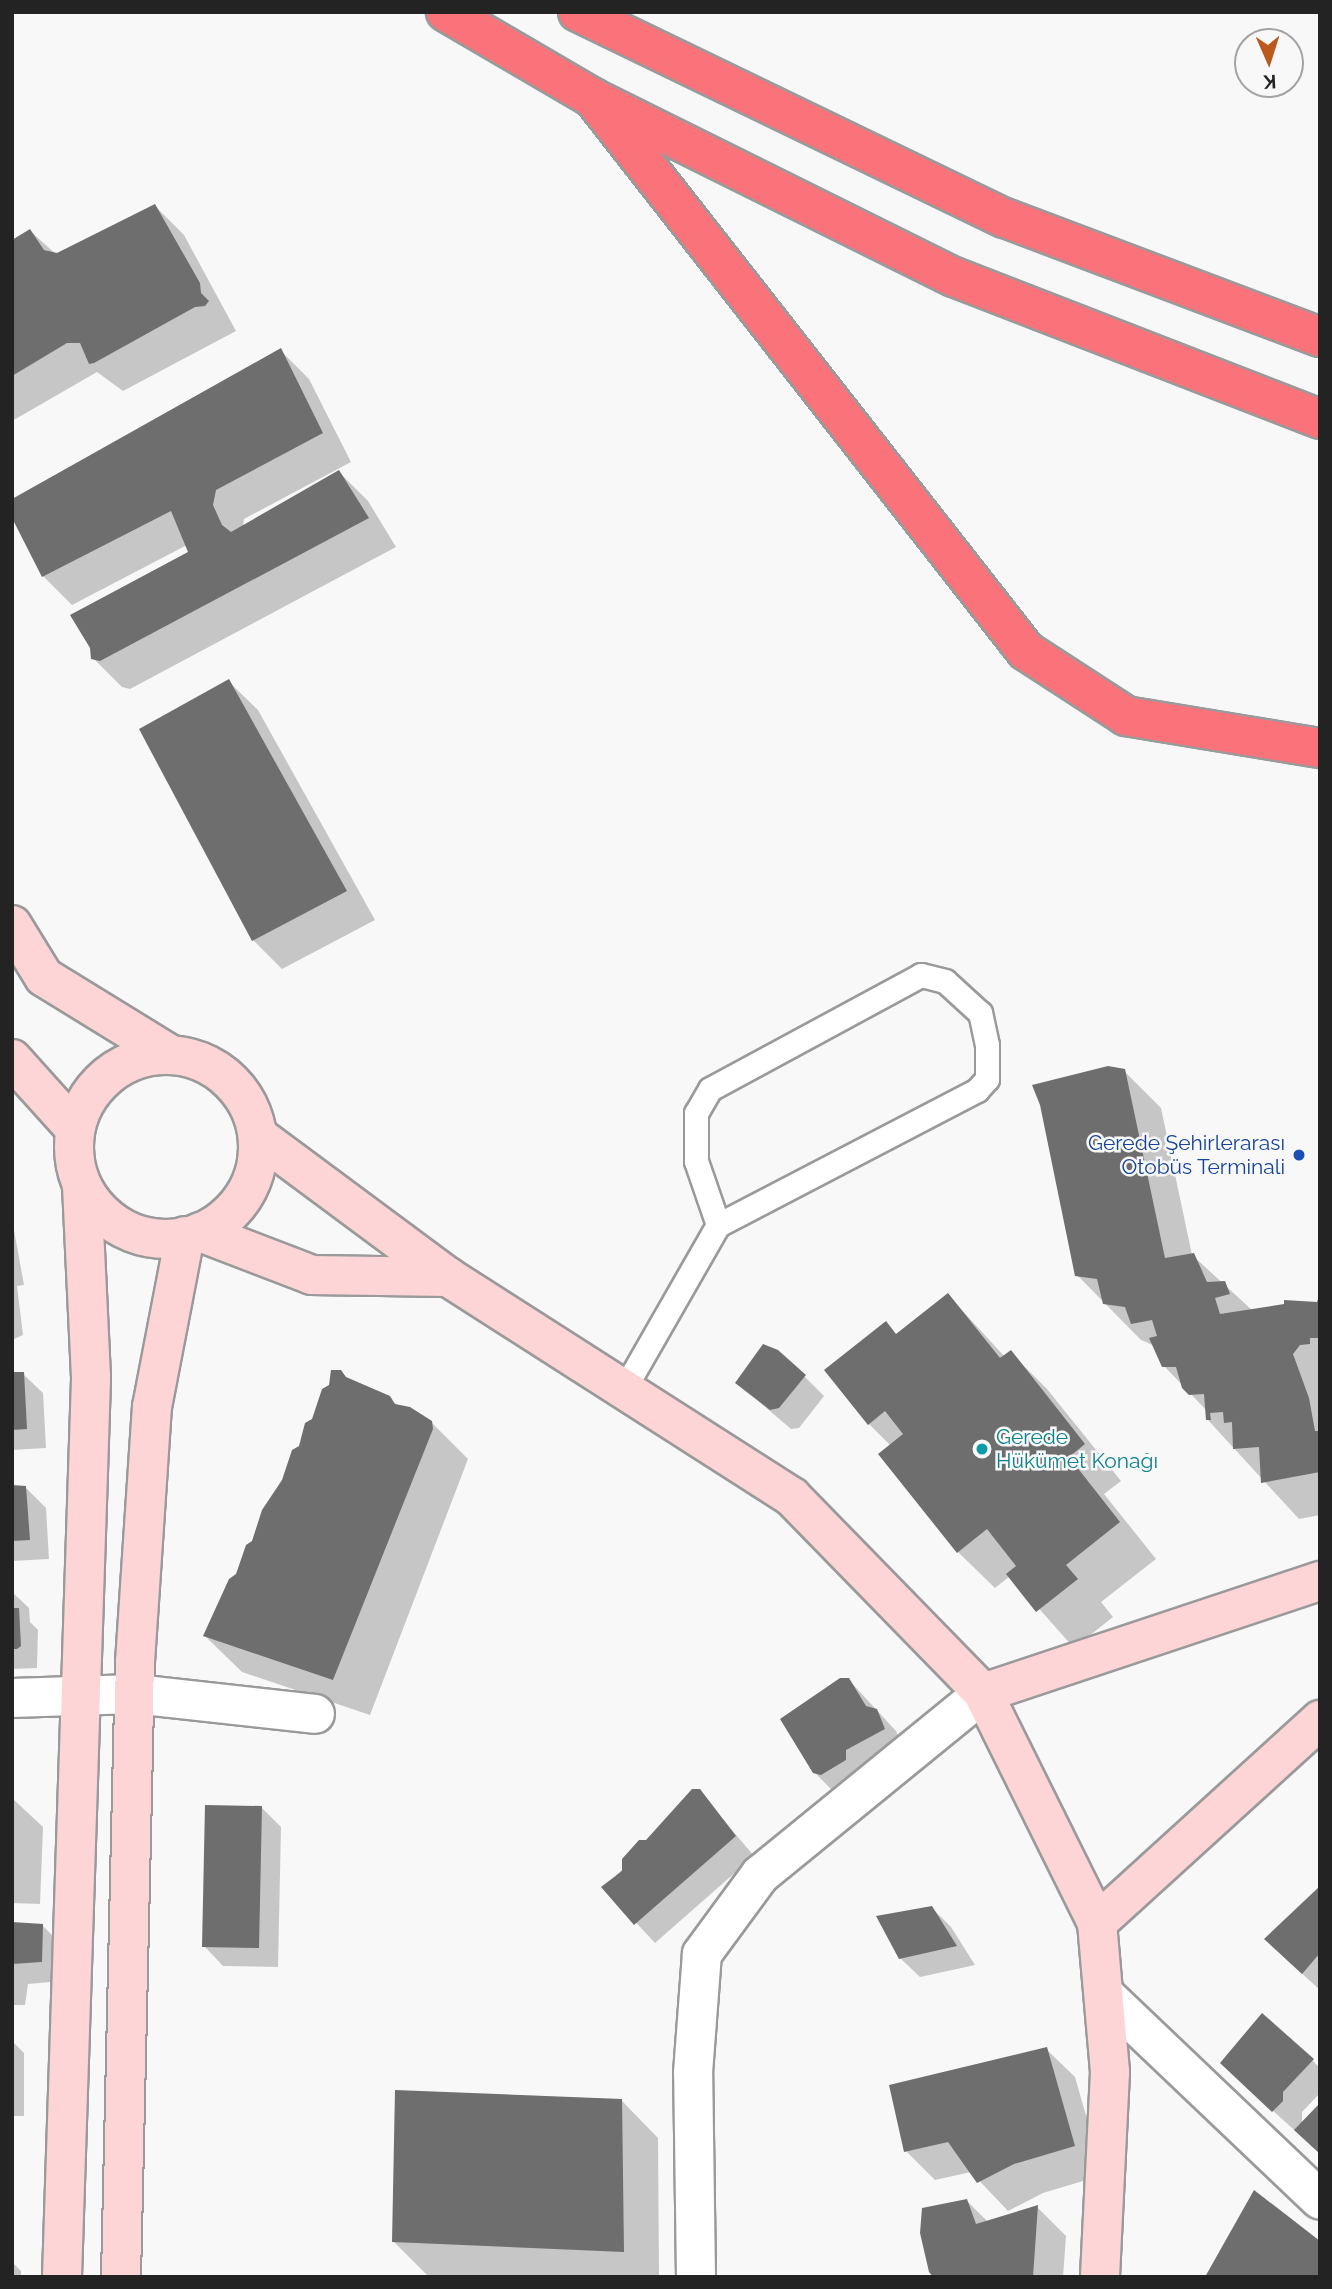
<!DOCTYPE html>
<meta charset="utf-8">
<style>
body{margin:0}
#map{position:relative;width:1332px;height:2289px;overflow:hidden;background:#f8f8f9;font-family:Raleway,sans-serif}
div>[style]{position:absolute}
.shadow>*{inset:0;background:#0003}
.building>*{inset:0;background:#6e6e6f}
.roads{filter:drop-shadow(2px 0 #9a9a9b) drop-shadow(-2px 0 #9a9a9b) drop-shadow(0 2px #9a9a9b) drop-shadow(0 -2px #9a9a9b)}
.lane>*{height:23px;margin:-11.5px;padding:0 11.5px;transform-origin:11.5px;border-radius:11.5px;background:#fff}
.street>*{height:38px;margin:-19px;padding:0 19px;transform-origin:19px;border-radius:19px;background:#fff}
.secondary>*{height:38px;margin:-19px;padding:0 19px;transform-origin:19px;border-radius:19px;background:#fed5d7}
.secondary>.ring{margin:-19px;padding:0;box-sizing:content-box;background:none;border:38px solid #fed5d7;border-radius:50%}
.highway>*{height:38px;margin:-19px;padding:0 19px;transform-origin:19px;border-radius:19px;background:#fb737a}
.dots>*{width:19px;height:19px;translate:-50% -50%;box-sizing:border-box;border:4px solid #f8f8f9;border-radius:50%}
span{translate:-50% -50%;white-space:nowrap;text-align:center;line-height:1.15;-webkit-text-stroke:5px #f8f8f9;paint-order:stroke}
.transit-label{font-size:21px;color:#164399}
.right{translate:-100% -50%;text-align:right}
.culture-label{font-size:21px;color:#0d838f}
.left{translate:0 -50%;text-align:left}
.frame{position:absolute;inset:0;border:14px solid #232324;pointer-events:none}
.north{position:absolute;left:1234px;top:28px;width:70px;height:70px;box-sizing:border-box;background:#f8f8f9;border:2px solid #a3a3a4;border-radius:50%;rotate:177deg;font-size:19px;font-weight:700;line-height:28px;text-align:center;color:#232324}
.north::after{content:'';display:block;margin:auto;width:24px;height:32px;background:#bc5a1d;clip-path:polygon(50% 0,100% 100%,50% 72%,0 100%)}
</style>
<div id="map">
<div class="shadow">
<i style="clip-path:polygon(155px 206px,184px 235px,236px 331px,123px 391px,97px 372px,12px 421px,12px 242px,30px 231px,57px 255px)"></i>
<i style="clip-path:polygon(280px 350px,309px 379px,351px 462px,244px 519px,243px 527px,339px 472px,368px 501px,396px 547px,130px 689px,122px 687px,93px 658px,191px 553px,187px 545px,72px 605px,43px 576px)"></i>
<i style="clip-path:polygon(229px 682px,258px 710px,375px 920px,282px 969px,253px 940px)"></i>
<i style="clip-path:polygon(1124px 1071px,1161px 1108px,1192px 1255px,1252px 1310px,1319px 1304px,1320px 1295px,1320px 1515px,1299px 1519px,1207px 1419px,1207px 1411px,1164px 1366px,1155px 1346px,1141px 1340px,1077px 1275px)"></i>
<i style="clip-path:polygon(12px 1219px,24px 1285px,17px 1286px,23px 1335px,12px 1340px)"></i>
<i style="clip-path:polygon(948px 1295px,1004px 1356px,1010px 1352px,1047px 1389px,1121px 1481px,1104px 1494px,1156px 1559px,1101px 1602px,1113px 1617px,1074px 1648px,1010px 1576px,995px 1588px,958px 1552px,891px 1446px,869px 1424px,897px 1335px)"></i>
<i style="clip-path:polygon(12px 1374px,23px 1374px,43px 1393px,46px 1448px,12px 1450px)"></i>
<i style="clip-path:polygon(804px 1376px,824px 1396px,799px 1428px,791px 1429px,737px 1383px)"></i>
<i style="clip-path:polygon(349px 1380px,431px 1422px,468px 1459px,370px 1715px,242px 1672px,205px 1636px,313px 1420px)"></i>
<i style="clip-path:polygon(12px 1487px,26px 1488px,46px 1508px,49px 1559px,12px 1561px)"></i>
<i style="clip-path:polygon(12px 1592px,29px 1608px,30px 1622px,38px 1630px,37px 1668px,12px 1669px)"></i>
<i style="clip-path:polygon(848px 1679px,896px 1731px,904px 1749px,834px 1792px,814px 1772px)"></i>
<i style="clip-path:polygon(699px 1791px,754px 1856px,655px 1943px,604px 1888px)"></i>
<i style="clip-path:polygon(12px 1798px,43px 1827px,40px 1904px,12px 1903px)"></i>
<i style="clip-path:polygon(261px 1807px,281px 1827px,278px 1967px,223px 1966px,204px 1946px)"></i>
<i style="clip-path:polygon(1320px 1889px,1320px 1990px,1286px 1959px)"></i>
<i style="clip-path:polygon(931px 1907px,951px 1927px,975px 1965px,920px 1977px,900px 1958px)"></i>
<i style="clip-path:polygon(12px 1923px,42px 1925px,62px 1945px,61px 1981px,28px 1984px,25px 2005px,12px 2005px)"></i>
<i style="clip-path:polygon(12px 2041px,24px 2053px,24px 2116px,12px 2116px)"></i>
<i style="clip-path:polygon(1046px 2049px,1075px 2077px,1103px 2175px,1043px 2193px,1008px 2211px,971px 2172px,935px 2180px,906px 2151px)"></i>
<i style="clip-path:polygon(1312px 2060px,1320px 2068px,1320px 2093px,1302px 2112px,1302px 2125px,1320px 2153px,1242px 2083px)"></i>
<i style="clip-path:polygon(622px 2101px,658px 2138px,659px 2277px,429px 2277px,394px 2242px)"></i>
<i style="clip-path:polygon(966px 2200px,988px 2222px,1037px 2207px,1066px 2236px,1063px 2277px,936px 2277px)"></i>
<i style="clip-path:polygon(12px 2262px,21px 2271px,21px 2277px,12px 2277px)"></i>
</div>
<div class="building">
<i style="clip-path:polygon(155px 204px,200px 283px,201px 293px,209px 301px,205px 306px,195px 307px,94px 363px,89px 364px,80px 343px,67px 343px,12px 376px,12px 240px,30px 229px,44px 250px,57px 253px)"></i>
<i style="clip-path:polygon(281px 348px,323px 433px,216px 490px,213px 505px,222px 525px,231px 532px,339px 470px,369px 518px,100px 661px,91px 659px,90px 648px,70px 615px,188px 552px,171px 511px,42px 577px,12px 518px,12px 499px)"></i>
<i style="clip-path:polygon(229px 679px,347px 891px,252px 941px,139px 729px)"></i>
<i style="clip-path:polygon(1108px 1066px,1125px 1069px,1165px 1258px,1194px 1253px,1207px 1282px,1225px 1281px,1230px 1294px,1215px 1298px,1220px 1314px,1284px 1304px,1284px 1300px,1317px 1302px,1320px 1293px,1320px 1338px,1310px 1338px,1310px 1344px,1300px 1345px,1293px 1354px,1309px 1398px,1315px 1431px,1320px 1431px,1320px 1472px,1261px 1483px,1259px 1447px,1233px 1449px,1232px 1422px,1224px 1423px,1223px 1412px,1210px 1413px,1211px 1420px,1206px 1420px,1204px 1394px,1189px 1395px,1182px 1388px,1176px 1367px,1162px 1367px,1149px 1338px,1157px 1336px,1152px 1320px,1131px 1324px,1125px 1307px,1103px 1304px,1097px 1279px,1075px 1276px,1040px 1105px,1032px 1085px)"></i>
<i style="clip-path:polygon(948px 1293px,1000px 1358px,1011px 1350px,1085px 1444px,1069px 1457px,1120px 1522px,1066px 1565px,1078px 1579px,1036px 1612px,1006px 1574px,1016px 1566px,987px 1529px,957px 1553px,878px 1454px,903px 1434px,885px 1411px,868px 1425px,824px 1370px,886px 1321px,896px 1334px)"></i>
<i style="clip-path:polygon(763px 1344px,778px 1350px,806px 1375px,779px 1408px,770px 1410px,735px 1383px)"></i>
<i style="clip-path:polygon(331px 1370px,341px 1370px,346px 1377px,390px 1396px,395px 1404px,410px 1407px,432px 1421px,433px 1429px,333px 1680px,203px 1636px,229px 1579px,236px 1574px,246px 1545px,252px 1541px,262px 1510px,282px 1480px,292px 1450px,299px 1446px,305px 1423px,312px 1419px,322px 1389px,329px 1385px)"></i>
<i style="clip-path:polygon(12px 1372px,24px 1372px,27px 1429px,12px 1430px)"></i>
<i style="clip-path:polygon(12px 1485px,26px 1486px,30px 1540px,12px 1541px)"></i>
<i style="clip-path:polygon(12px 1608px,19px 1608px,21px 1646px,17px 1649px,12px 1649px)"></i>
<i style="clip-path:polygon(840px 1678px,849px 1678px,866px 1706px,877px 1709px,885px 1729px,846px 1750px,846px 1760px,821px 1775px,813px 1773px,780px 1719px)"></i>
<i style="clip-path:polygon(692px 1789px,700px 1789px,736px 1836px,634px 1925px,601px 1887px,622px 1871px,622px 1859px,639px 1840px,646px 1840px)"></i>
<i style="clip-path:polygon(205px 1805px,262px 1806px,259px 1948px,202px 1947px)"></i>
<i style="clip-path:polygon(1320px 1886px,1320px 1953px,1302px 1974px,1264px 1939px)"></i>
<i style="clip-path:polygon(932px 1906px,957px 1946px,899px 1959px,876px 1916px)"></i>
<i style="clip-path:polygon(12px 1922px,43px 1924px,42px 1962px,12px 1964px)"></i>
<i style="clip-path:polygon(1262px 2013px,1314px 2059px,1283px 2092px,1283px 2101px,1272px 2112px,1220px 2063px)"></i>
<i style="clip-path:polygon(1047px 2047px,1075px 2146px,1014px 2164px,977px 2183px,948px 2142px,904px 2152px,889px 2085px)"></i>
<i style="clip-path:polygon(395px 2090px,622px 2099px,624px 2252px,392px 2242px)"></i>
<i style="clip-path:polygon(1320px 2103px,1320px 2154px,1294px 2130px)"></i>
<i style="clip-path:polygon(1254px 2190px,1320px 2241px,1320px 2277px,1205px 2277px)"></i>
<i style="clip-path:polygon(967px 2199px,976px 2224px,1038px 2205px,1033px 2277px,933px 2277px,929px 2272px,920px 2233px,922px 2208px)"></i>
</div>
<div class="roads">
<div class="lane">
<i style="left:624px;top:1389px;width:189px;rotate:-60.2deg"></i>
<i style="left:718px;top:1225px;width:292px;rotate:-27.5deg"></i>
<i style="left:977px;top:1090px;width:15px;rotate:-48deg"></i>
<i style="left:987px;top:1079px;width:34px;rotate:-90deg"></i>
<i style="left:987px;top:1045px;width:33px;rotate:-102deg"></i>
<i style="left:980px;top:1013px;width:47px;rotate:-137.6deg"></i>
<i style="left:945px;top:981px;width:25px;rotate:-166deg"></i>
<i style="left:921px;top:975px;width:240px;rotate:151.6deg"></i>
<i style="left:710px;top:1089px;width:28px;rotate:120deg"></i>
<i style="left:696px;top:1113px;width:48px;rotate:90deg"></i>
<i style="left:696px;top:1161px;width:68px;rotate:71deg"></i>
</div>
<div class="street">
<i style="left:12px;top:1698px;width:123px;rotate:-1.9deg"></i>
<i style="left:135px;top:1694px;width:181px;rotate:6.3deg"></i>
<i style="left:1104px;top:1994px;width:298px;rotate:43.6deg"></i>
<i style="left:696px;top:2277px;width:204px;rotate:-90.8deg"></i>
<i style="left:693px;top:2073px;width:119px;rotate:-85.7deg"></i>
<i style="left:702px;top:1954px;width:98px;rotate:-53.7deg"></i>
<i style="left:760px;top:1875px;width:288px;rotate:-39.2deg"></i>
</div>
<div class="secondary">
<i style="left:12px;top:925px;width:61px;rotate:58.4deg"></i>
<i style="left:44px;top:977px;width:147px;rotate:31.6deg"></i>
<i class="ring" style="left:74px;top:1055px;width:146px;height:146px"></i>
<i style="left:12px;top:1059px;width:94px;rotate:48deg"></i>
<i style="left:258px;top:1136px;width:237px;rotate:36.6deg"></i>
<i style="left:448px;top:1277px;width:408px;rotate:32.6deg"></i>
<i style="left:792px;top:1497px;width:274px;rotate:45.7deg"></i>
<i style="left:983px;top:1693px;width:257px;rotate:63.6deg"></i>
<i style="left:1097px;top:1923px;width:150px;rotate:85deg"></i>
<i style="left:1110px;top:2072px;width:205px;rotate:92.8deg"></i>
<i style="left:200px;top:1232px;width:120px;rotate:21deg"></i>
<i style="left:312px;top:1275px;width:136px;rotate:0.8deg"></i>
<i style="left:983px;top:1693px;width:355px;rotate:-18.4deg"></i>
<i style="left:1097px;top:1923px;width:302px;rotate:-42.3deg"></i>
<i style="left:62px;top:2277px;width:900px;rotate:-88.15deg"></i>
<i style="left:91px;top:1377px;width:191px;rotate:-92.7deg"></i>
<i style="left:121px;top:2277px;width:615px;rotate:-88.7deg"></i>
<i style="left:135px;top:1662px;width:256px;rotate:-86.2deg"></i>
<i style="left:152px;top:1407px;width:174px;rotate:-79.1deg"></i>
</div>
<div class="highway">
<i style="left:446px;top:12px;width:170px;rotate:30.3deg"></i>
<i style="left:593px;top:98px;width:403px;rotate:26.4deg"></i>
<i style="left:954px;top:277px;width:393px;rotate:21.2deg"></i>
<i style="left:578px;top:12px;width:474px;rotate:25.8deg"></i>
<i style="left:1005px;top:218px;width:337px;rotate:20.7deg"></i>
<i style="left:593px;top:98px;width:702px;rotate:51.94deg"></i>
<i style="left:1026px;top:651px;width:119px;rotate:33deg"></i>
<i style="left:1126px;top:716px;width:197px;rotate:9.4deg"></i>
</div>
</div>
<div class="dots">
<i style="left:1299px;top:1155px;background:#1a4fb4"></i>
<i style="left:982px;top:1449px;background:#0f9aa8"></i>
</div>
<div class="transit-label">
<span class="right" style="left:1285px;top:1155px">Gerede Şehirlerarası<br>Otobüs Terminali</span>
</div>
<div class="culture-label">
<span class="left" style="left:996px;top:1449px">Gerede<br>Hükümet Konağı</span>
</div>
<div class="frame"></div>
<div class="north">K</div>
</div>
